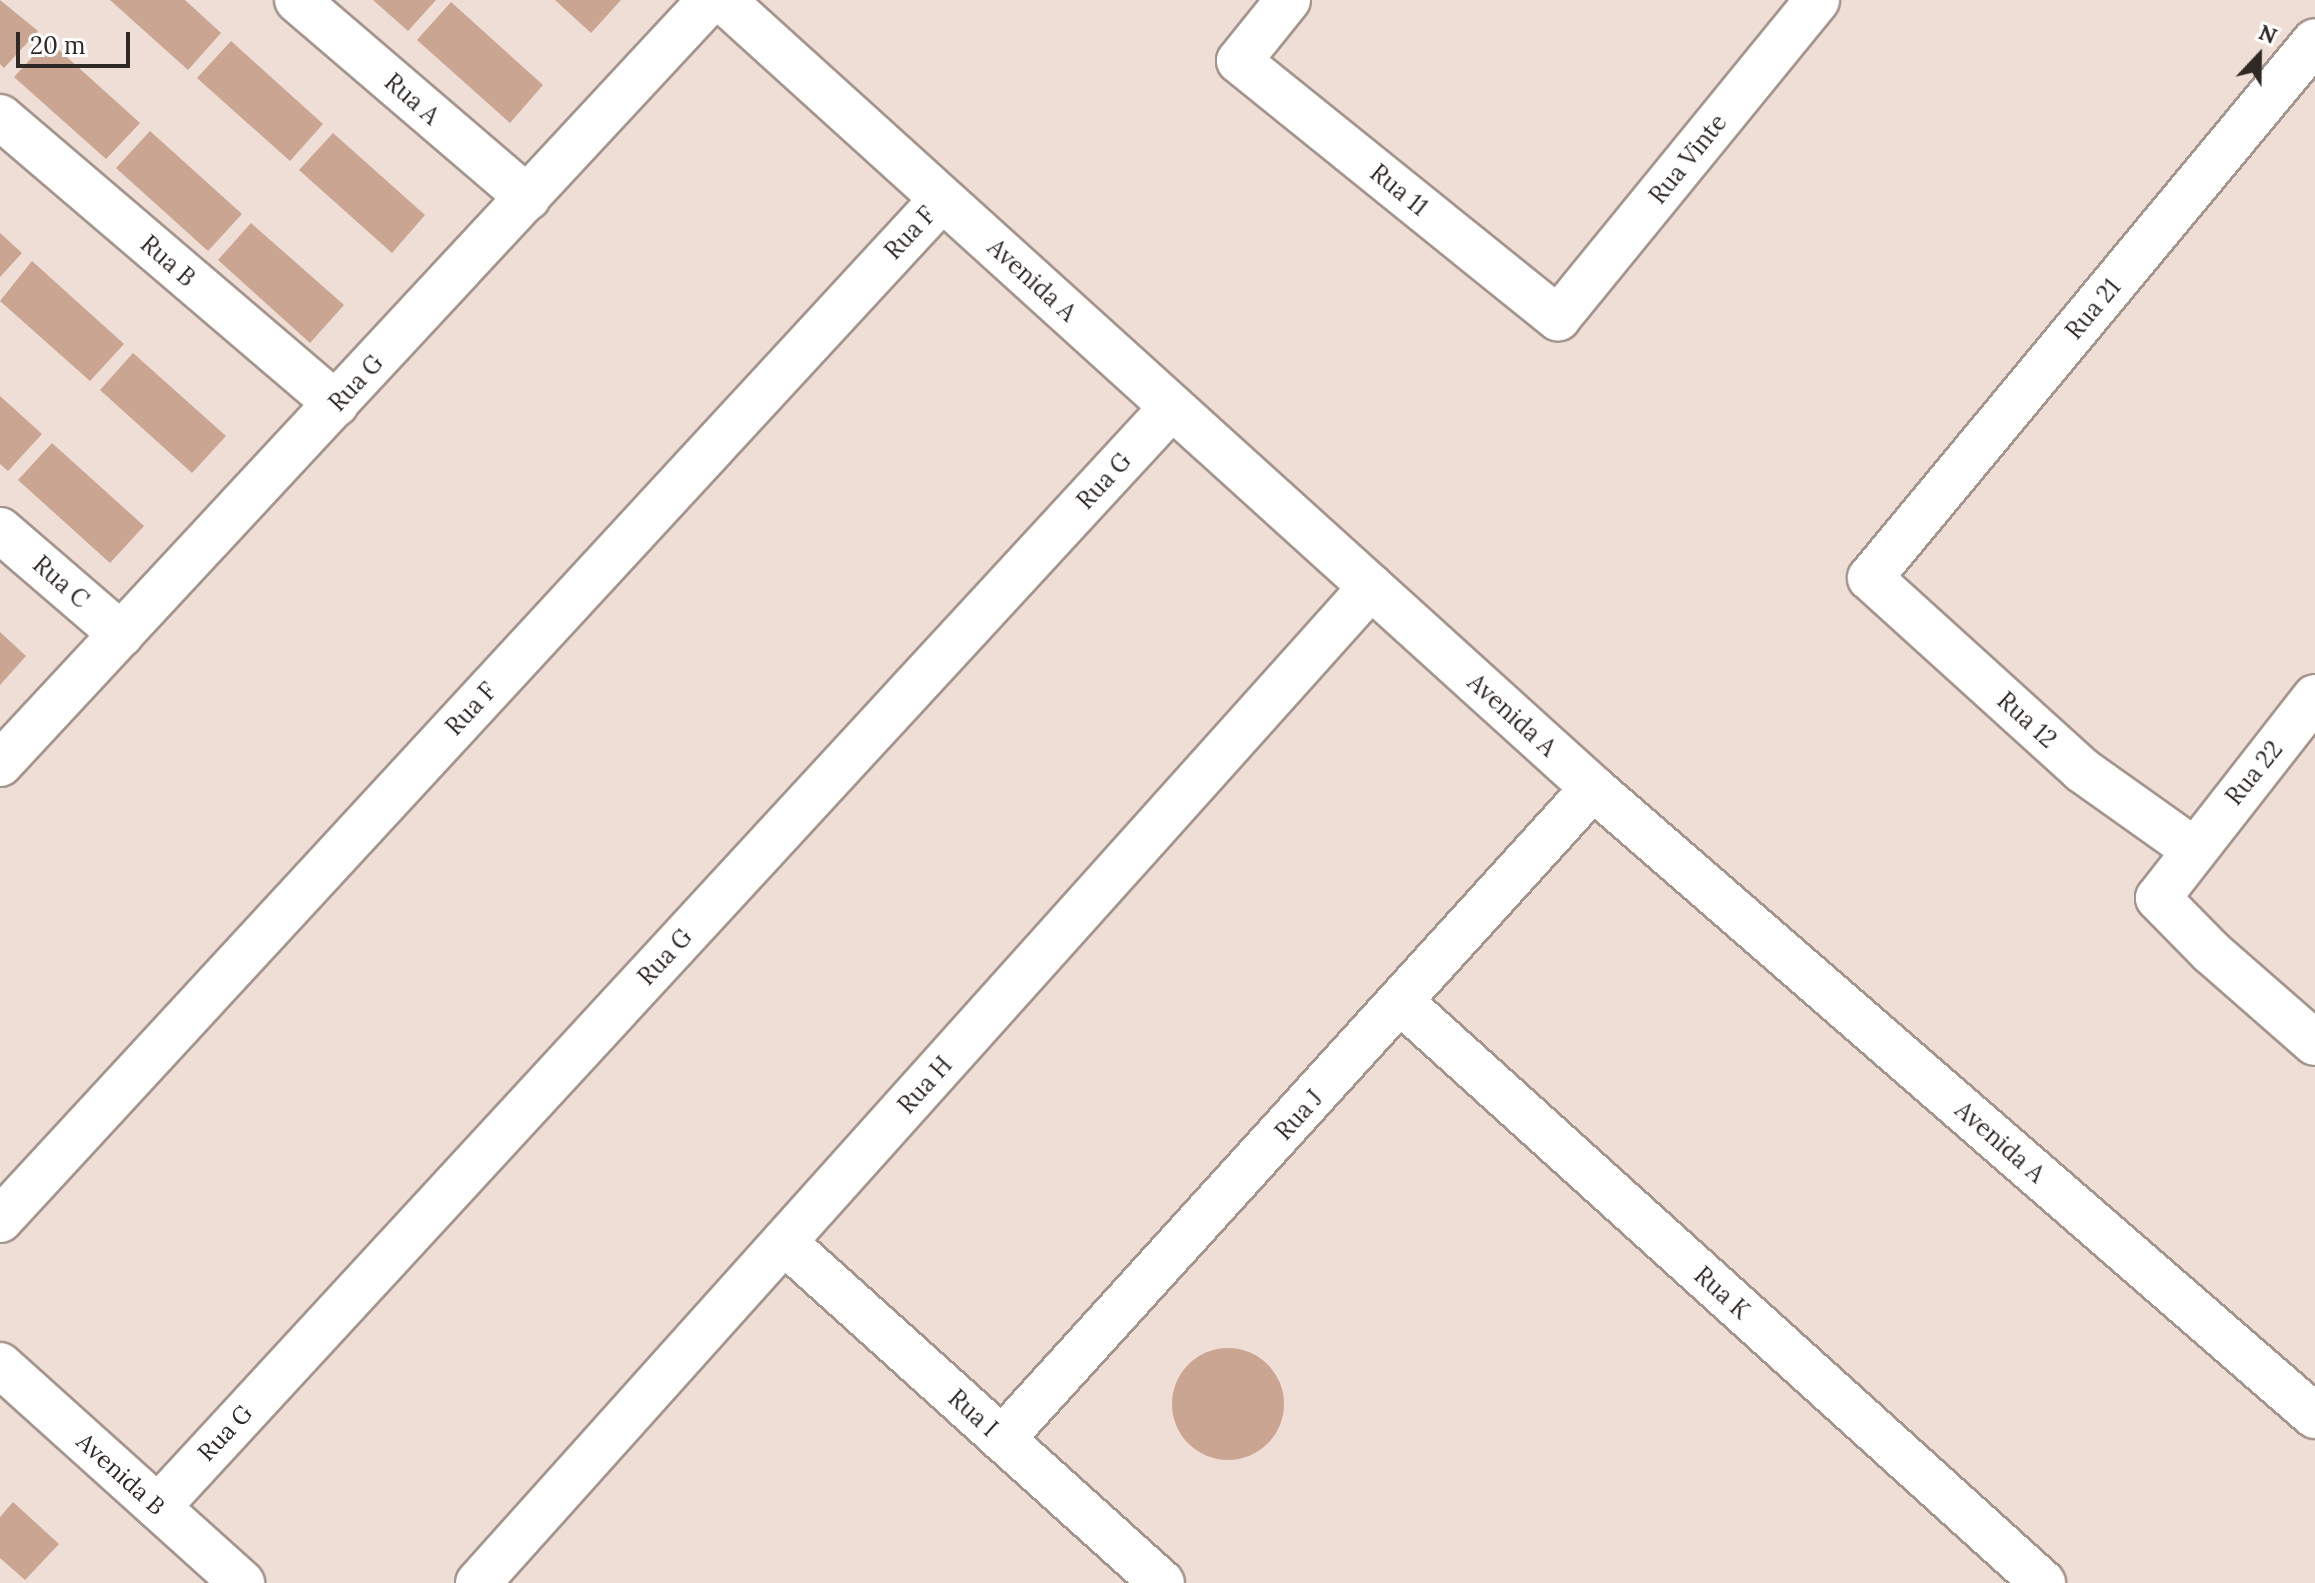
<!DOCTYPE html>
<style>
body{margin:0}
#map{position:relative;width:2315px;height:1583px;overflow:hidden;background:#eeded6;font-family:Lora,serif}
div>[style]{position:absolute}
.building>*{inset:0;background:#c9a592}
.round{border-radius:50%}
.roads{filter:drop-shadow(2px 0 #a4958d) drop-shadow(-2px 0 #a4958d) drop-shadow(0 2px #a4958d) drop-shadow(0 -2px #a4958d)}
.minor>*{height:44px;margin:-22px;padding:0 22px;transform-origin:22px;border-radius:22px;background:#fff}
span{translate:-50% -50%;white-space:nowrap;text-align:center;line-height:1.15;-webkit-text-stroke:7px #fff;paint-order:stroke}
.street-label{font-size:24px;color:#2f2926}
.north{position:absolute;left:2219px;top:16px;width:80px;height:80px;-webkit-text-stroke:6px #fff;paint-order:stroke;rotate:22deg;font-size:22px;font-weight:700;line-height:32px;text-align:center;color:#2f2926}
.north::after{content:'';display:block;margin:auto;width:28px;height:36px;background:#2f2926;clip-path:polygon(50% 0,100% 100%,50% 72%,0 100%)}
.scale{position:absolute;left:16px;top:32px;width:114px;height:36px;box-sizing:border-box;border:4px solid #2f2926;border-top:0;padding-left:10px;font-size:24px;line-height:28px;white-space:nowrap;color:#2f2926;-webkit-text-stroke:6px #fff;paint-order:stroke}
</style>
<div id="map">
<div class="building">
<i style="clip-path:polygon(0 0,38px 31px,4px 68px,0 64px)"></i>
<i style="clip-path:polygon(110px 0,185px 0,221px 33px,188px 70px)"></i>
<i style="clip-path:polygon(373px 0,436px 0,408px 31px)"></i>
<i style="clip-path:polygon(555px 0,621px 0,591px 33px)"></i>
<i style="clip-path:polygon(451px 2px,543px 85px,510px 123px,417px 40px)"></i>
<i style="clip-path:polygon(48px 40px,140px 123px,106px 159px,14px 77px)"></i>
<i style="clip-path:polygon(231px 41px,323px 124px,290px 161px,197px 78px)"></i>
<i style="clip-path:polygon(150px 131px,242px 214px,208px 251px,116px 168px)"></i>
<i style="clip-path:polygon(333px 133px,425px 215px,392px 253px,299px 170px)"></i>
<i style="clip-path:polygon(251px 223px,344px 305px,310px 343px,218px 260px)"></i>
<i style="clip-path:polygon(0 233px,22px 253px,0 277px)"></i>
<i style="clip-path:polygon(32px 261px,124px 344px,90px 381px,0 301px)"></i>
<i style="clip-path:polygon(133px 353px,226px 436px,192px 473px,100px 390px)"></i>
<i style="clip-path:polygon(0 396px,42px 434px,8px 471px,0 464px)"></i>
<i style="clip-path:polygon(52px 443px,144px 526px,110px 563px,18px 480px)"></i>
<i style="clip-path:polygon(0 632px,26px 656px,0 685px)"></i>
<i class="round" style="left:1172px;top:1348px;width:112px;height:112px"></i>
<i style="clip-path:polygon(13px 1502px,59px 1544px,25px 1580px,0 1558px,0 1517px)"></i>
</div>
<div class="roads">
<div class="minor">
<i style="left:297px;top:0;width:304px;rotate:40.6deg"></i>
<i style="left:723px;top:0;width:1174px;rotate:42.17deg"></i>
<i style="left:1593px;top:788px;width:957px;rotate:41.02deg"></i>
<i style="left:1288px;top:0;width:78px;rotate:128.8deg"></i>
<i style="left:1239px;top:61px;width:410px;rotate:38.9deg"></i>
<i style="left:1558px;top:318px;width:410px;rotate:-50.8deg"></i>
<i style="left:0;top:117px;width:442px;rotate:40.5deg"></i>
<i style="left:0;top:530px;width:160px;rotate:40.7deg"></i>
<i style="left:2315px;top:697px;width:255px;rotate:128deg"></i>
<i style="left:2158px;top:898px;width:76px;rotate:45.5deg"></i>
<i style="left:2211px;top:952px;width:138px;rotate:41.2deg"></i>
<i style="left:0;top:764px;width:1043px;rotate:-47.1deg"></i>
<i style="left:2193px;top:849px;width:136px;rotate:-144.6deg"></i>
<i style="left:2082px;top:770px;width:286px;rotate:-137.8deg"></i>
<i style="left:1870px;top:578px;width:697px;rotate:-50.35deg"></i>
<i style="left:1401px;top:1002px;width:866px;rotate:42.14deg"></i>
<i style="left:0;top:1220px;width:1389px;rotate:-47.3deg"></i>
<i style="left:784px;top:1242px;width:509px;rotate:42.05deg"></i>
<i style="left:0;top:1365px;width:326px;rotate:42deg"></i>
<i style="left:1002px;top:1439px;width:879px;rotate:-47.77deg"></i>
<i style="left:158px;top:1507px;width:1496px;rotate:-47.33deg"></i>
<i style="left:478px;top:1583px;width:1338px;rotate:-48.12deg"></i>
</div>
</div>
<div class="street-label">
<span style="left:412px;top:99px;rotate:41deg">Rua A</span>
<span style="left:1688px;top:159px;rotate:-51deg">Rua Vinte</span>
<span style="left:1399px;top:190px;rotate:39deg">Rua 11</span>
<span style="left:910px;top:233px;rotate:-47deg">Rua F</span>
<span style="left:168px;top:261px;rotate:41deg">Rua B</span>
<span style="left:1032px;top:280px;rotate:42deg">Avenida A</span>
<span style="left:2093px;top:309px;rotate:-50deg">Rua 21</span>
<span style="left:356px;top:383px;rotate:-47deg">Rua G</span>
<span style="left:1104px;top:481px;rotate:-47deg">Rua G</span>
<span style="left:61px;top:582px;rotate:41deg">Rua C</span>
<span style="left:471px;top:709px;rotate:-47deg">Rua F</span>
<span style="left:1512px;top:715px;rotate:42deg">Avenida A</span>
<span style="left:2027px;top:720px;rotate:42deg">Rua 12</span>
<span style="left:2254px;top:773px;rotate:-51deg">Rua 22</span>
<span style="left:665px;top:957px;rotate:-47deg">Rua G</span>
<span style="left:925px;top:1085px;rotate:-48deg">Rua H</span>
<span style="left:1299px;top:1115px;rotate:-48deg">Rua J</span>
<span style="left:2000px;top:1142px;rotate:41deg">Avenida A</span>
<span style="left:1722px;top:1293px;rotate:42deg">Rua K</span>
<span style="left:973px;top:1413px;rotate:42deg">Rua I</span>
<span style="left:225px;top:1433px;rotate:-47deg">Rua G</span>
<span style="left:121px;top:1474px;rotate:42deg">Avenida B</span>
</div>
<div class="north">N</div>
<div class="scale">20 m</div>
</div>
